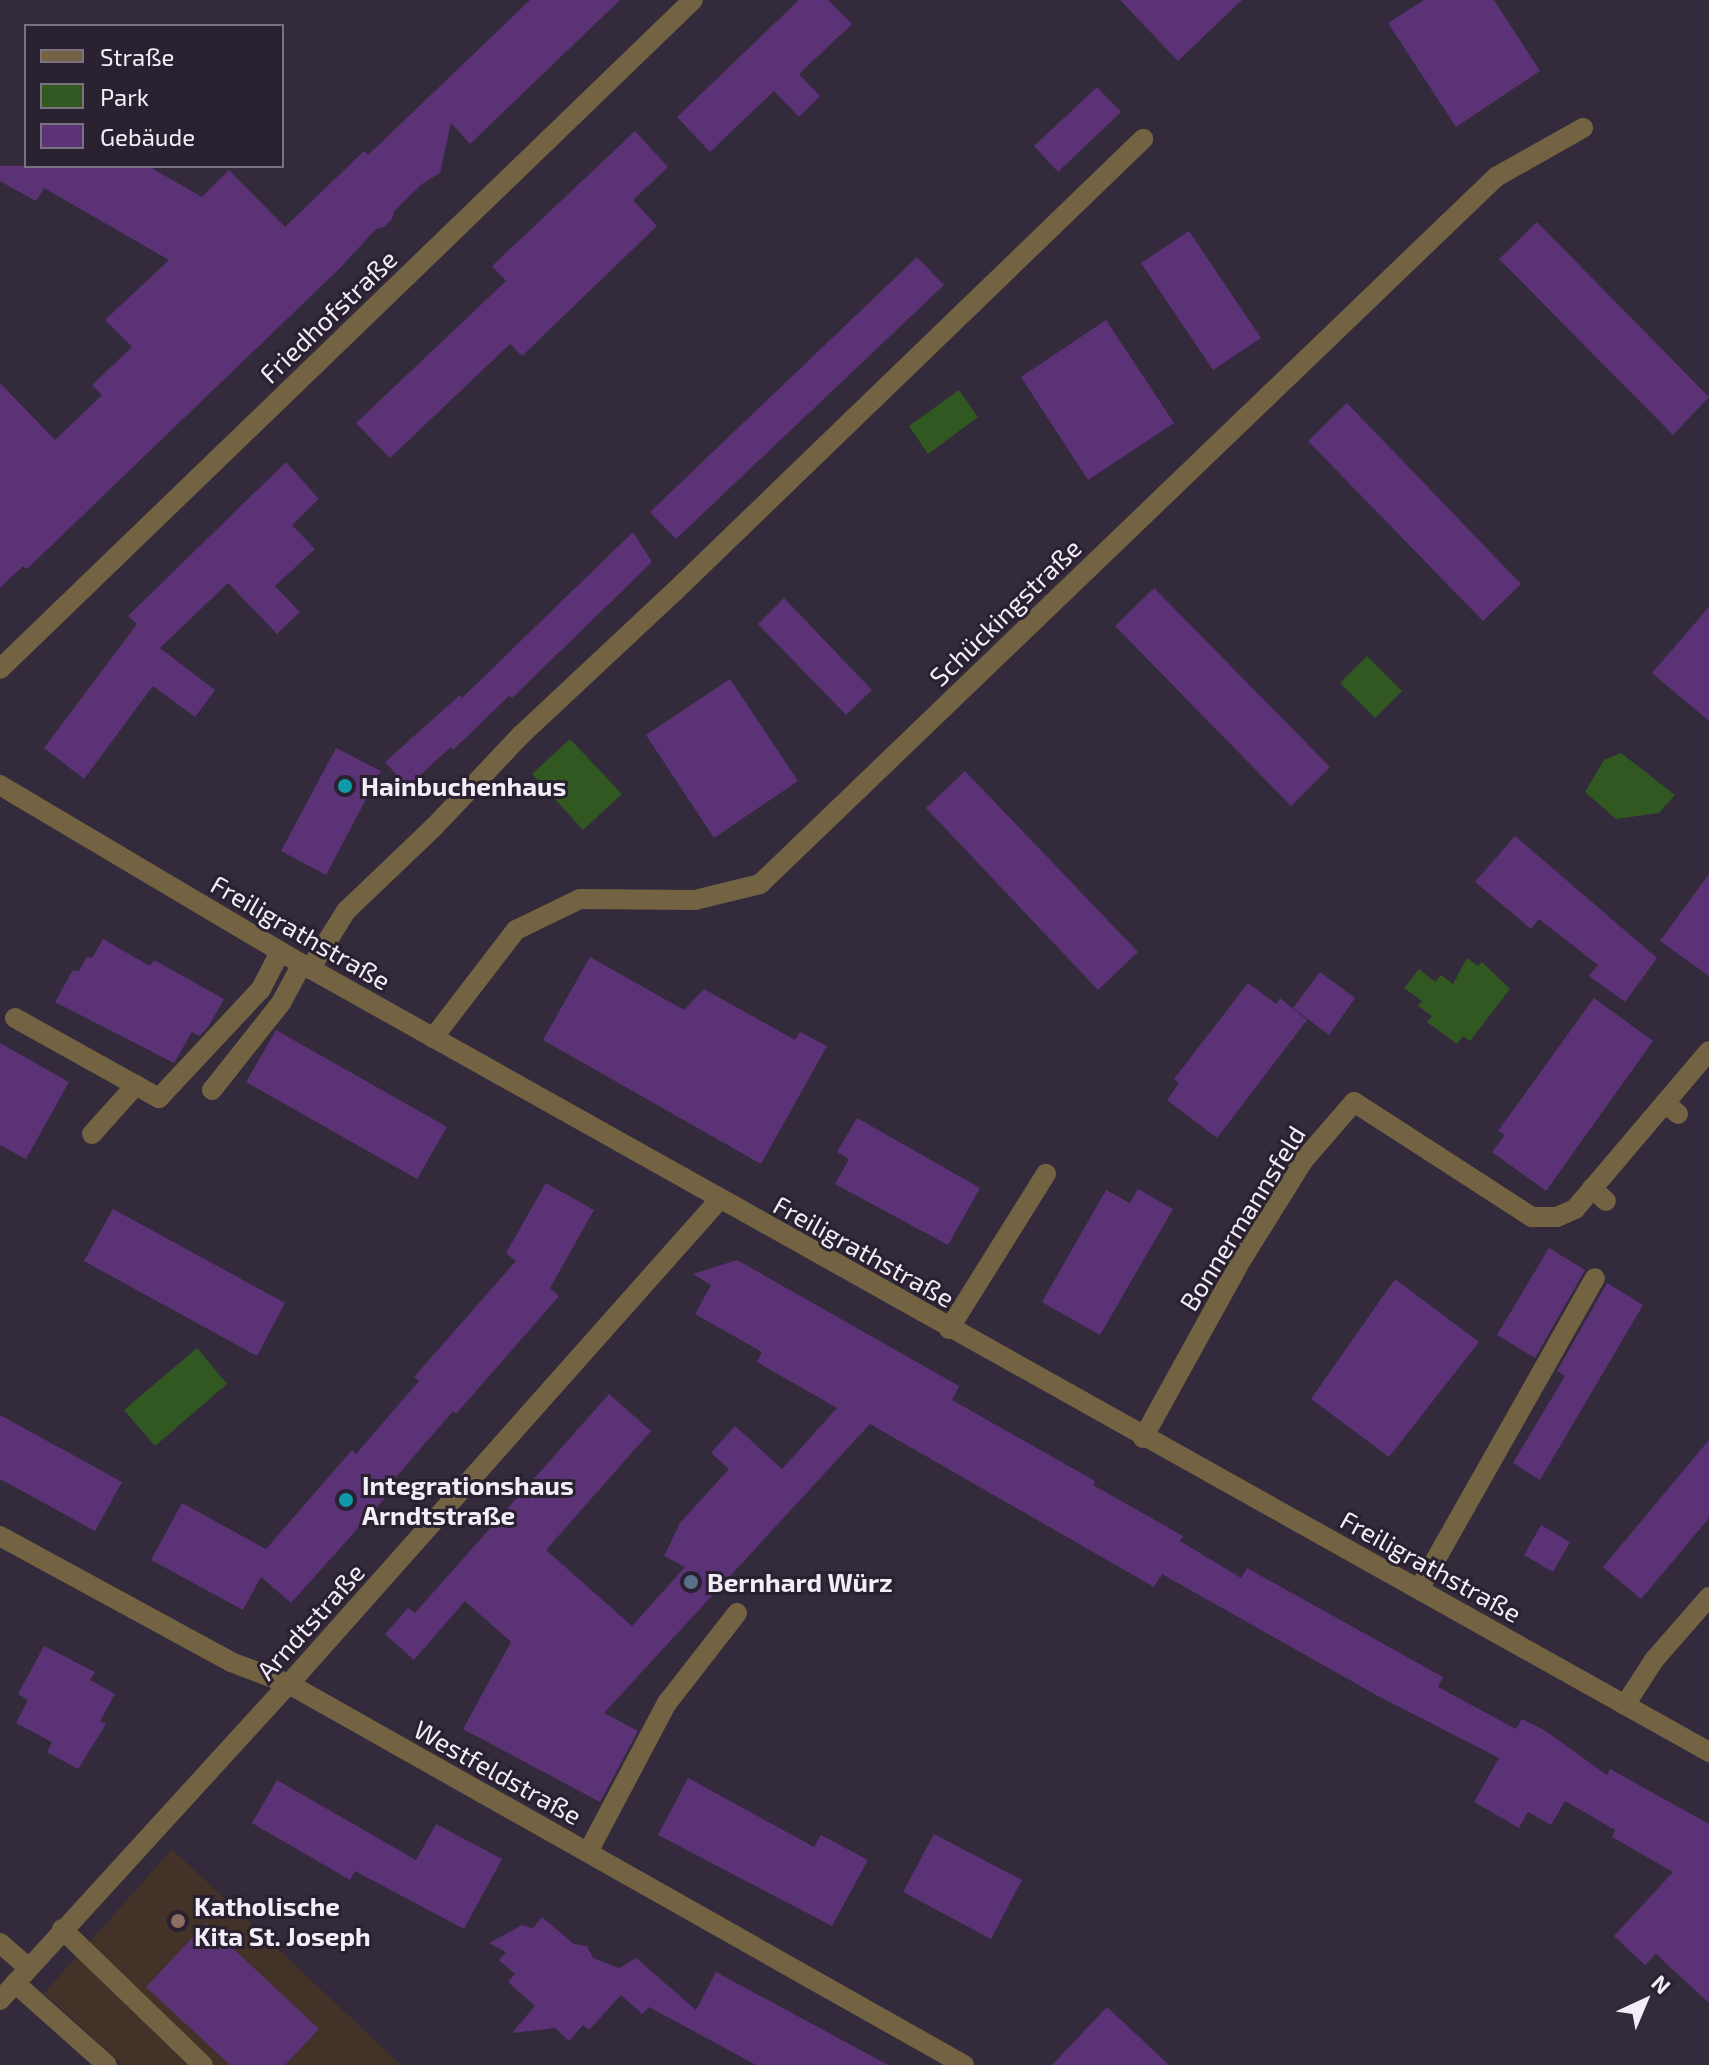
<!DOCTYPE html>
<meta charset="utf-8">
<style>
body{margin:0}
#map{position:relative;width:1709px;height:2065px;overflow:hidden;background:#332a3b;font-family:"Exo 2",sans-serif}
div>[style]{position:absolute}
.education>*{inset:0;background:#423227}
.green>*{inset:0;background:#325821}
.building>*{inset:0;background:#5b3276}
.lane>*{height:20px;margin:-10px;padding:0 10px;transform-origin:10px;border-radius:10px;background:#736342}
.street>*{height:20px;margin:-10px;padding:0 10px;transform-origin:10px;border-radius:10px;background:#736342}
.dots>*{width:22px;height:22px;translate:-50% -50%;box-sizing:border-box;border:4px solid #292030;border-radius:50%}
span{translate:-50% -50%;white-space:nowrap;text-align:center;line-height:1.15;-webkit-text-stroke:6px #292030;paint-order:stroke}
.street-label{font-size:26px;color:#f3edf8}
.poi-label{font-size:26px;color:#f3edf8;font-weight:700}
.left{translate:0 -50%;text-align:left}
.legend{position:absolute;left:24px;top:24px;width:260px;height:144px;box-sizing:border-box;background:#292030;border:2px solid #7a7280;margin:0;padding:10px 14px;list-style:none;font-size:24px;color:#f3edf8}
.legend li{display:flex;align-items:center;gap:16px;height:40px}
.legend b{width:40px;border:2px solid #7a7280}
.north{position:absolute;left:1605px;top:1961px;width:80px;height:80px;-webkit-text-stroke:6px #292030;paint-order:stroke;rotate:44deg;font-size:22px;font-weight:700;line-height:32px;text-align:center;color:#f3edf8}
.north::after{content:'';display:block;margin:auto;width:28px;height:36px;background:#f3edf8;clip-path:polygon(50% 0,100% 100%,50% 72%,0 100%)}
</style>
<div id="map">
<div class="education">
<i style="clip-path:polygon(172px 1849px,401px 2065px,123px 2065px,44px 1993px)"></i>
</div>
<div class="green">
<i style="clip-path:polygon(959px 390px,978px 417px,928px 454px,909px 426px)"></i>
<i style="clip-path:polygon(1367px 656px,1402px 691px,1375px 718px,1340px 683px)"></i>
<i style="clip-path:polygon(570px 739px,622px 794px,583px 830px,532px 774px)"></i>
<i style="clip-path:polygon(1621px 753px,1675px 795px,1659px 813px,1616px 819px,1585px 792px,1604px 760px)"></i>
<i style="clip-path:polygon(1467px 958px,1478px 966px,1482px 962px,1510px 989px,1470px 1041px,1463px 1036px,1457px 1044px,1427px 1022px,1432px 1016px,1418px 1006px,1422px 1001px,1404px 988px,1419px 969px,1435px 982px,1441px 975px,1453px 984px)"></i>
<i style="clip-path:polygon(197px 1348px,227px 1384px,155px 1446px,124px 1410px)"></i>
</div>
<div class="building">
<i style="clip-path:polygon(530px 0,620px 0,470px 144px,451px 123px,440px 173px,422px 184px,394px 211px,392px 219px,384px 227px,376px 229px,340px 268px,27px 569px,23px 566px,0 588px,0 383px,55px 440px,102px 395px,92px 385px,132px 347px,105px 320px,169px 260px,44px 188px,36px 201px,0 181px,0 166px,148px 166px,202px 197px,229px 170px,285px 227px,364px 151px,368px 155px)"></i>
<i style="clip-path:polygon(799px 0,828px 0,852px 24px,799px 74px,820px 96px,799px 117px,774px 91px,710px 152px,677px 117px)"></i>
<i style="clip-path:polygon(1120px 0,1242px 0,1178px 61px)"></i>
<i style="clip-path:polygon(1424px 0,1494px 0,1540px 71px,1456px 127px,1388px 23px)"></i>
<i style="clip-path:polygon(1097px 87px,1121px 112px,1058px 172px,1034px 146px)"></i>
<i style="clip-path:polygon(635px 131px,668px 167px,633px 200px,657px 226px,522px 356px,510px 344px,390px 458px,356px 423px,506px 281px,492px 266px)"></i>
<i style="clip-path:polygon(1537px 222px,1709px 397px,1673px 435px,1499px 259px)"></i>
<i style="clip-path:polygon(1189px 231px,1261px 338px,1213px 370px,1141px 263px)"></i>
<i style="clip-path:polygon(917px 257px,944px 285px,676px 539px,650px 512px)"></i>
<i style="clip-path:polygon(1106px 320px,1174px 423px,1088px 480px,1021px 377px)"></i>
<i style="clip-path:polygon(1347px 403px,1521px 584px,1483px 621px,1308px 441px)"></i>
<i style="clip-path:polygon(286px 462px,319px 499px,292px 525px,315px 549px,275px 586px,300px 612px,277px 634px,228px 583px,160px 648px,215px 690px,195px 717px,153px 686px,84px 779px,44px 748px,137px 624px,128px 616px)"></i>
<i style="clip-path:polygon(633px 532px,652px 562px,512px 698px,509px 696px,453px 750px,451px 747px,407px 787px,385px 762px,460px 695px,462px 698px)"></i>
<i style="clip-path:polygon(1154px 588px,1330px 767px,1291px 806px,1115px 626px)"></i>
<i style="clip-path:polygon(784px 598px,872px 690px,846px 715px,758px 624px)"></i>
<i style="clip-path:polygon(1709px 607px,1709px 721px,1652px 673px)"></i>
<i style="clip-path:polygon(730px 679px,798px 781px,714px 838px,646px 735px)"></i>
<i style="clip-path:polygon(336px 748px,381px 771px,326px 875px,281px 851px)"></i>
<i style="clip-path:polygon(965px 771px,1138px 952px,1098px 990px,926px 808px)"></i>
<i style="clip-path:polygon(1515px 836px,1657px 958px,1625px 1002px,1589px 976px,1598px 965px,1539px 919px,1531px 929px,1475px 882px)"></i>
<i style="clip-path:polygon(1709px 874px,1709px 976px,1660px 941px)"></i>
<i style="clip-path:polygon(103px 939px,150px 966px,154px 960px,224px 999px,208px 1027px,199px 1036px,192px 1032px,174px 1063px,55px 1002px,73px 970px,79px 971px,87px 957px,92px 958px)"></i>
<i style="clip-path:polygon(590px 957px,684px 1010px,704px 989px,795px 1040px,800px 1032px,827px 1046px,761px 1164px,543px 1040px)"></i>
<i style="clip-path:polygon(1320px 972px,1355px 998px,1329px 1035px,1293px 1008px)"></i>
<i style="clip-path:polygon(1248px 983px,1276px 1004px,1280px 998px,1307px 1020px,1217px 1138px,1167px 1100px,1179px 1083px,1174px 1079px)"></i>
<i style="clip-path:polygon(1594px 998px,1653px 1041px,1546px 1191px,1492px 1152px,1505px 1135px,1498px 1131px)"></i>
<i style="clip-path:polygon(276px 1030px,447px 1127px,417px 1179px,246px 1082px)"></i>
<i style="clip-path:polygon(0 1043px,69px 1082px,26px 1159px,0 1145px)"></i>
<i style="clip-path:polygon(857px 1118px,980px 1188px,948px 1245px,835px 1184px,849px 1159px,837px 1152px)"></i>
<i style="clip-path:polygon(546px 1183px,594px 1210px,550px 1288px,559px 1296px,456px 1414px,453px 1411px,390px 1484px,394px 1488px,291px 1603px,261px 1577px,243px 1610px,151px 1560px,182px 1503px,266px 1549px,352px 1450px,356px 1454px,419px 1381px,414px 1377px,516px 1261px,506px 1253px)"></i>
<i style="clip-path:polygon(1138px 1189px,1173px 1209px,1100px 1335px,1042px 1302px,1106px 1190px,1130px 1203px)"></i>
<i style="clip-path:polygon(113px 1209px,285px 1303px,257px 1356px,84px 1261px)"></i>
<i style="clip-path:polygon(1549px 1248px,1585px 1270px,1535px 1358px,1497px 1335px)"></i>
<i style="clip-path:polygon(737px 1260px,959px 1386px,952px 1400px,1095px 1481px,1093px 1485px,1183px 1536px,1180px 1541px,1241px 1578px,1247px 1568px,1443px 1677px,1438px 1687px,1516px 1729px,1522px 1719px,1544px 1730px,1607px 1775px,1610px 1769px,1709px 1824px,1709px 2003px,1656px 1954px,1645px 1965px,1614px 1936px,1673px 1872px,1612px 1837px,1615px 1830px,1565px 1801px,1551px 1825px,1528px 1812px,1519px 1828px,1474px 1802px,1499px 1758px,1378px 1696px,1162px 1574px,1154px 1587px,870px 1424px,604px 1713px,638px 1731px,600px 1802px,463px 1729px,511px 1642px,465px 1601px,414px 1660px,385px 1634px,408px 1608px,415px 1613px,609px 1394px,651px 1431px,546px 1550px,632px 1626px,685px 1567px,664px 1556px,680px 1523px,729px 1469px,711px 1453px,735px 1426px,782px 1469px,837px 1408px,757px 1362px,762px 1352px,695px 1314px,711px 1285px,693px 1274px)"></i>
<i style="clip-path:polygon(1395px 1279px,1479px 1342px,1389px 1457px,1311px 1399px)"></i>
<i style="clip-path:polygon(1607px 1283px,1643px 1305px,1540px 1480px,1513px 1463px,1565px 1376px,1557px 1371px)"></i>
<i style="clip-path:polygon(0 1415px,122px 1482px,95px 1531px,0 1479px)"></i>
<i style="clip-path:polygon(1709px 1440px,1709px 1518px,1641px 1599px,1603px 1567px)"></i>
<i style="clip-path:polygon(1541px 1525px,1570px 1542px,1553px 1572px,1524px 1555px)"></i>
<i style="clip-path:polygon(44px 1646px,95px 1672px,90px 1680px,115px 1694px,100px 1721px,106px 1724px,78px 1769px,47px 1752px,52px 1742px,16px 1723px,28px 1700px,18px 1694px)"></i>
<i style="clip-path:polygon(688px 1778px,814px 1847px,821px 1835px,868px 1860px,832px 1926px,658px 1835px)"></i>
<i style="clip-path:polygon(277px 1780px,416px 1860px,436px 1824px,502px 1859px,464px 1929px,355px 1871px,350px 1880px,252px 1823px)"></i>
<i style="clip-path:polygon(934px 1834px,1022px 1880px,991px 1939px,903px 1892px)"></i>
<i style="clip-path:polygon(542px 1917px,574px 1944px,587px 1946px,593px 1958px,619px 1968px,636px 1958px,696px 2010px,716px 1972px,888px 2065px,756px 2065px,649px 2007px,642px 2014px,621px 1995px,589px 2030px,583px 2025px,569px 2041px,555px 2028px,512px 2033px,535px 2006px,508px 1982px,515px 1974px,499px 1960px,506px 1952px,489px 1943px,522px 1925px,533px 1928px)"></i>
<i style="clip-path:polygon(206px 1923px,319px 2029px,285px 2065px,230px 2065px,146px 1987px)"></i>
<i style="clip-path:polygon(1107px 2007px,1169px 2065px,1052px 2065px)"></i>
</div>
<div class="lane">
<i style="left:310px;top:969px;width:68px;rotate:-58.2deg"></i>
<i style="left:346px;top:911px;width:122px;rotate:-43.7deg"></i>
<i style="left:434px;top:827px;width:127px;rotate:-46.6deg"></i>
<i style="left:521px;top:735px;width:211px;rotate:-43.1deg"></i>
<i style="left:675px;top:591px;width:651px;rotate:-44deg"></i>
<i style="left:15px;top:1018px;width:165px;rotate:29.1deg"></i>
<i style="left:159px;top:1098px;width:149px;rotate:-46.9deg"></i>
<i style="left:261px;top:989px;width:42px;rotate:-62.8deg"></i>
<i style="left:212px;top:1090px;width:111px;rotate:-51.6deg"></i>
<i style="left:281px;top:1003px;width:44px;rotate:-61.7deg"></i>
<i style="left:1665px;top:1103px;width:17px;rotate:40deg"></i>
<i style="left:92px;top:1134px;width:66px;rotate:-48.1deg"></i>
<i style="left:1592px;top:1188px;width:19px;rotate:43deg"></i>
<i style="left:949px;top:1329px;width:183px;rotate:-58deg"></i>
<i style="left:1419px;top:1589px;width:357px;rotate:-60.5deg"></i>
<i style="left:588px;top:1852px;width:169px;rotate:-62.1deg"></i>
<i style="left:667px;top:1703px;width:114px;rotate:-52.1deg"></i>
<i style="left:62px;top:1929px;width:196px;rotate:44deg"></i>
<i style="left:0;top:1943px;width:37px;rotate:41deg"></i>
<i style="left:15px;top:1983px;width:123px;rotate:41.7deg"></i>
</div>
<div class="street">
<i style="left:0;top:669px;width:963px;rotate:-43.99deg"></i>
<i style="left:0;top:785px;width:351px;rotate:30.7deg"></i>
<i style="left:302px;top:964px;width:1613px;rotate:29.25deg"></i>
<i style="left:433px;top:1038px;width:136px;rotate:-52.5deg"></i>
<i style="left:516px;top:930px;width:71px;rotate:-25.8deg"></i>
<i style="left:580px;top:899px;width:115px;rotate:0.5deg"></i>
<i style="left:695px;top:900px;width:67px;rotate:-13.8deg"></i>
<i style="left:760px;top:884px;width:1021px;rotate:-43.85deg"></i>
<i style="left:1496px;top:177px;width:100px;rotate:-29.4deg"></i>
<i style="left:1143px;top:1438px;width:205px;rotate:-61.1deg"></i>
<i style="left:1242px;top:1259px;width:115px;rotate:-58.1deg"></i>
<i style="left:1303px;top:1161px;width:78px;rotate:-49.2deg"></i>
<i style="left:1354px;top:1102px;width:212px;rotate:32.9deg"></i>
<i style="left:1532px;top:1217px;width:25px"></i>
<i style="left:1557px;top:1217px;width:20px;rotate:-24deg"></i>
<i style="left:1575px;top:1209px;width:207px;rotate:-49.7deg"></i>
<i style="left:0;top:1536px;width:263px;rotate:28.6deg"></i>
<i style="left:231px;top:1662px;width:62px;rotate:20.8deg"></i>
<i style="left:289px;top:1684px;width:775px;rotate:29.44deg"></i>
<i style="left:1625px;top:1705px;width:54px;rotate:-57.2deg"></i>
<i style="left:1654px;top:1660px;width:84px;rotate:-48.9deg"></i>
<i style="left:0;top:2000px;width:428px;rotate:-47.6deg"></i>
<i style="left:289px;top:1684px;width:647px;rotate:-48.38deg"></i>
</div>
<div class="dots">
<i style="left:345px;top:786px;background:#0f9aa8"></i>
<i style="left:346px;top:1500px;background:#0f9aa8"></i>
<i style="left:691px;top:1582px;background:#5c6f8a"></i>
<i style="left:178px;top:1921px;background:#8d6e63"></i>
</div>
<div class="street-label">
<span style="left:328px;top:316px;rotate:-44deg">Friedhofstraße</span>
<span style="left:1005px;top:612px;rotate:-44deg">Schückingstraße</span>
<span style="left:301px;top:932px;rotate:30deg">Freiligrathstraße</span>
<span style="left:1242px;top:1218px;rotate:-58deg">Bonnermannsfeld</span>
<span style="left:864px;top:1251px;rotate:29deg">Freiligrathstraße</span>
<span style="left:1431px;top:1566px;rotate:29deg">Freiligrathstraße</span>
<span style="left:310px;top:1621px;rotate:-48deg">Arndtstraße</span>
<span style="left:498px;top:1772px;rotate:29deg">Westfeldstraße</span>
</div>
<div class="poi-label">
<span class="left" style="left:361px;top:786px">Hainbuchenhaus</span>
<span class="left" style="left:362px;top:1500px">Integrationshaus<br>Arndtstraße</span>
<span class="left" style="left:707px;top:1582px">Bernhard Würz</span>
<span class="left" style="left:194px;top:1921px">Katholische<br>Kita St. Joseph</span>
</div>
<ul class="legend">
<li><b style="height:10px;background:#736342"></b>Straße</li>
<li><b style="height:22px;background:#325821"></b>Park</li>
<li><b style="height:22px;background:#5b3276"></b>Gebäude</li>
</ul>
<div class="north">N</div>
</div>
